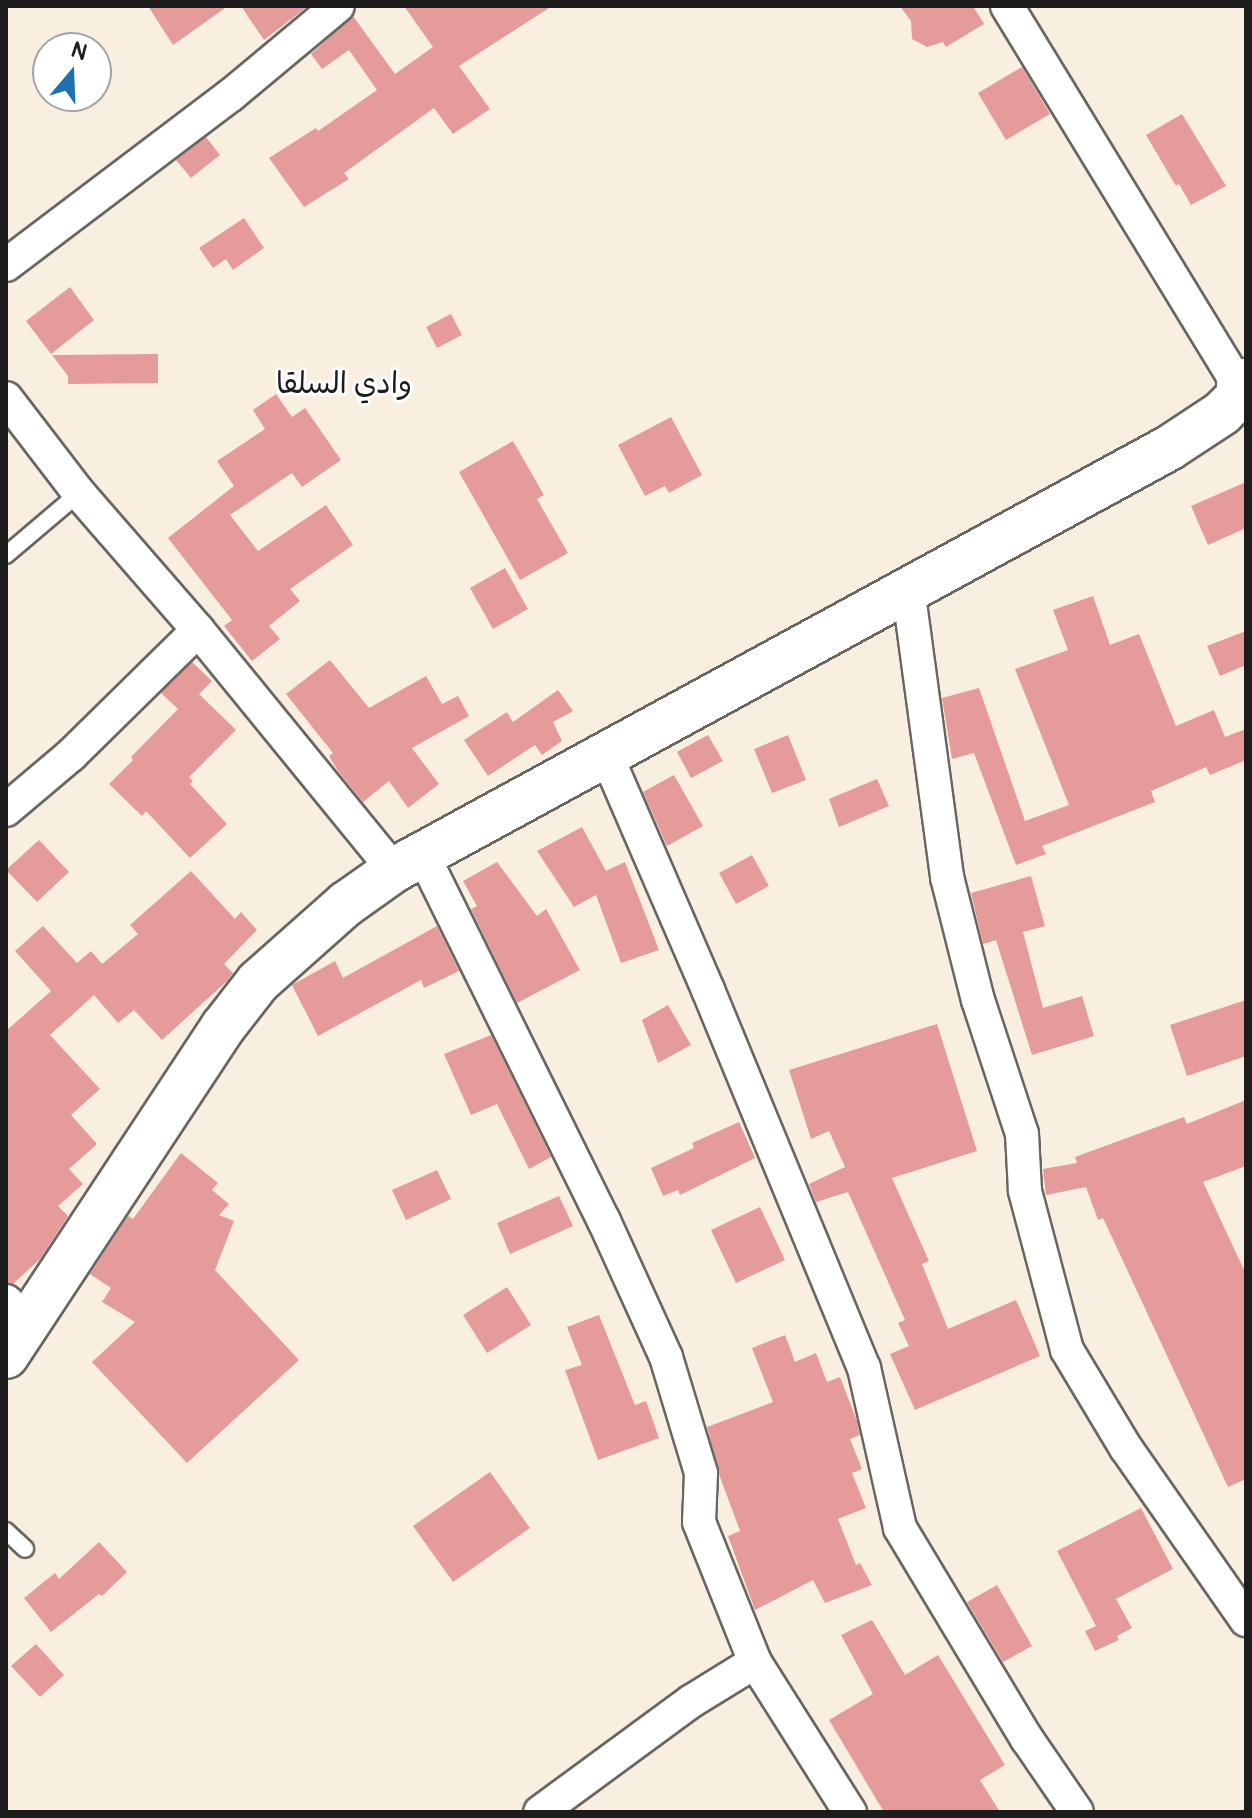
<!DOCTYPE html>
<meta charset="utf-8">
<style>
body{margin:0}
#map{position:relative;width:1252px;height:1818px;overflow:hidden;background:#f9efe0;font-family:Pangolin,"Playpen Sans Arabic",sans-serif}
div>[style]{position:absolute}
.building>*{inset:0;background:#e59b99}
.roads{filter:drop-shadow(2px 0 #696661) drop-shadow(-2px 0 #696661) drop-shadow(0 2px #696661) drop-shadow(0 -2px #696661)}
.lane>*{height:16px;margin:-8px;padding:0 8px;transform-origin:8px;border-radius:8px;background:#fff}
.street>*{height:32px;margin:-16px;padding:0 16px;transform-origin:16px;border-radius:16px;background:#fff}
.secondary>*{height:44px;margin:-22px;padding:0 22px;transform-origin:22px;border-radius:22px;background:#fff}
span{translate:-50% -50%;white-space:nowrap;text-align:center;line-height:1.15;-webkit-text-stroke:6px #fff;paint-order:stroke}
.quarter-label{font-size:30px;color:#1c1c1c}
.frame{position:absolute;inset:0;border:8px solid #1c1c1c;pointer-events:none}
.north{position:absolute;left:32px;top:32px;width:80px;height:80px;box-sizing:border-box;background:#fff;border:2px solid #a4a4a4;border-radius:50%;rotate:19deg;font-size:22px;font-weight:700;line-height:32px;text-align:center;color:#1c1c1c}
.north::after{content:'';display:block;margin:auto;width:28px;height:36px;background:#1f6fb2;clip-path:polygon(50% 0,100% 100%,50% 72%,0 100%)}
</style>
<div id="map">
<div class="building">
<i style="clip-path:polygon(148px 6px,228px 6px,173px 45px)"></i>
<i style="clip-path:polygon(241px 6px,308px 6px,264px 40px)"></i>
<i style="clip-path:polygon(404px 6px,552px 6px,459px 66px,490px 109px,453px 134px,434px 108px,344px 173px,349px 179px,304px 207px,269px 158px,316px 128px,318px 131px,377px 90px,349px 50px,322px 69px,311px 54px,353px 16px,395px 74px,433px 47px)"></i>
<i style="clip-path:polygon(900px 6px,973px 6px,984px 24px,946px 47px,943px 42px,927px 47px,912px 39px,911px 21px)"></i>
<i style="clip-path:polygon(1022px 67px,1050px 114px,1006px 140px,978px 93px)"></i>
<i style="clip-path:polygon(1182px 114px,1226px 186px,1191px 205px,1179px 184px,1176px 186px,1146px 135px)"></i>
<i style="clip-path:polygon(206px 137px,220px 155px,191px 178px,176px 160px)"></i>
<i style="clip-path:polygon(244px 218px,264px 248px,233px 270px,226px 259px,213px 268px,199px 248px)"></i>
<i style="clip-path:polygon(70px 287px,94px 320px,51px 354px,26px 321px)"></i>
<i style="clip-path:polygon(451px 314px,462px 335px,437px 348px,426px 327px)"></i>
<i style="clip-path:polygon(158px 354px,158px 383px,68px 384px,68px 376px,52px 355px)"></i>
<i style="clip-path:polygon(276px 394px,292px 417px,305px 408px,341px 460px,302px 487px,292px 473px,230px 515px,258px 551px,326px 505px,353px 545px,290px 589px,300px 601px,269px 626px,280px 639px,252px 661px,224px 626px,232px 620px,168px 538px,234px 486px,217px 461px,265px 429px,253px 410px)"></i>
<i style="clip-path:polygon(671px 417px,702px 475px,669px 493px,665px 486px,645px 496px,618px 445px)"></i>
<i style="clip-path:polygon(513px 441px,544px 495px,537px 499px,568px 553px,520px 580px,459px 472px)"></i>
<i style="clip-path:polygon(1246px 482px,1246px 528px,1208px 545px,1191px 506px)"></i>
<i style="clip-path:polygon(505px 568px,528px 609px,493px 629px,470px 588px)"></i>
<i style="clip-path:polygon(1093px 596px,1110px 645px,1139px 634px,1176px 726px,1214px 710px,1225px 737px,1246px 729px,1246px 760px,1210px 775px,1206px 767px,1151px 791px,1155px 802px,1042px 846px,1046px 854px,1016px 865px,974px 753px,952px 759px,942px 698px,979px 688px,1025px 821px,1069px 805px,1015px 669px,1068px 650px,1053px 610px)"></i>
<i style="clip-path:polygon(1246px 631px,1246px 665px,1220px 676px,1207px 646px)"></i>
<i style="clip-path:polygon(330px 660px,369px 708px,426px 676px,442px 704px,458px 696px,469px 716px,412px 748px,439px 784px,408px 808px,389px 781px,363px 802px,338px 771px,329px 756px,333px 753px,286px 694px)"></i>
<i style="clip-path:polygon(192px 662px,212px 681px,199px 694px,236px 730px,189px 777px,193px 781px,190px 784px,227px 824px,190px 858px,146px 811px,142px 816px,109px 784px,133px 760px,131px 757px,178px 709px,161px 693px)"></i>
<i style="clip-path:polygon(558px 690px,573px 711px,553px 722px,562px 741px,542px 755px,535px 745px,488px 776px,464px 740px,507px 712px,513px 722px)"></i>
<i style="clip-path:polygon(708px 735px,723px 761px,691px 778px,677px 752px)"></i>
<i style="clip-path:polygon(788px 735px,806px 780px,772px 793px,754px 749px)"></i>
<i style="clip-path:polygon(674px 775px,703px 826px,667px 846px,643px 792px)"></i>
<i style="clip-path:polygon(877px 779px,889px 806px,839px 827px,829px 799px)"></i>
<i style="clip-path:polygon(582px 827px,606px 871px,625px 862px,659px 950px,621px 963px,596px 895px,574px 907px,537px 851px)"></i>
<i style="clip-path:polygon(39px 840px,69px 872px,37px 902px,6px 870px)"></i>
<i style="clip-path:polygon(752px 855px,769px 886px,736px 904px,719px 873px)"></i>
<i style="clip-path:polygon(497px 862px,537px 916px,546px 909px,580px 970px,517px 1003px,471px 909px,477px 906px,463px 881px)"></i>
<i style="clip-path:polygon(191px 871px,235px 919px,241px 912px,257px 930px,224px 964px,233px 973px,227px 981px,162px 1040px,134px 1010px,118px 1023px,94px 995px,50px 1035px,100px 1089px,71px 1115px,97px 1144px,69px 1169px,83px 1184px,58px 1206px,68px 1216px,40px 1259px,13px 1284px,6px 1283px,6px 1031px,51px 991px,15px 951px,43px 926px,77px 963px,91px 951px,102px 964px,138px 934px,130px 925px)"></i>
<i style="clip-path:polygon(1031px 876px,1045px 926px,1023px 932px,1043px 1008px,1082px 996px,1094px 1036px,1032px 1055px,996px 940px,983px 944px,971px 893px)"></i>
<i style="clip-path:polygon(437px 926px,459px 971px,424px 988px,421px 980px,318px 1036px,292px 985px,335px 961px,343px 978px)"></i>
<i style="clip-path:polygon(1246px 1000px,1246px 1056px,1187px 1076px,1170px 1025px)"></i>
<i style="clip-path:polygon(668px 1005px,691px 1045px,658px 1063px,642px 1020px)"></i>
<i style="clip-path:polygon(937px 1024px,977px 1151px,892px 1178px,929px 1261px,922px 1264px,948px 1329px,1016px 1300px,1040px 1356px,915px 1410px,890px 1354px,909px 1346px,898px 1323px,905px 1320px,848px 1192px,816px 1202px,809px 1184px,845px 1167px,829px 1131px,811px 1139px,789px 1070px)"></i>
<i style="clip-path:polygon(491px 1035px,551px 1157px,529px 1169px,497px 1104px,471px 1115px,444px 1054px)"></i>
<i style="clip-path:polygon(1246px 1100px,1246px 1166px,1203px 1182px,1246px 1274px,1246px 1479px,1228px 1487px,1103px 1218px,1098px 1220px,1086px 1187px,1046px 1195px,1043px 1169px,1077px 1163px,1075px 1157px,1184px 1117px,1187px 1124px)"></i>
<i style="clip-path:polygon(739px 1122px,755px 1158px,680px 1195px,678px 1190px,663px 1196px,651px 1168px,694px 1148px,692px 1143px)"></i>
<i style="clip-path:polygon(181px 1153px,218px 1183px,212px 1190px,229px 1204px,219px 1215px,234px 1221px,215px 1270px,299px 1360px,187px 1463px,92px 1362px,135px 1322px,102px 1302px,111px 1288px,90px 1274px,128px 1216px,133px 1219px)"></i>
<i style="clip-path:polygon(437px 1170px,451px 1199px,406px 1220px,392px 1190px)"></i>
<i style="clip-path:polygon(559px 1196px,573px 1226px,510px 1254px,497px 1223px)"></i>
<i style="clip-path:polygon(760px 1207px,785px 1260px,736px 1283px,711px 1230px)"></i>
<i style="clip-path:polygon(507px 1287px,531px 1325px,487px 1353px,463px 1315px)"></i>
<i style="clip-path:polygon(599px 1315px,635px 1405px,646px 1401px,659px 1438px,598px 1460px,565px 1370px,582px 1365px,567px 1327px)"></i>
<i style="clip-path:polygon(785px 1335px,795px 1362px,816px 1353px,827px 1382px,840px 1377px,857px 1421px,860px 1435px,850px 1439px,862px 1469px,852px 1473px,866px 1508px,838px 1519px,856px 1565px,860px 1563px,872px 1585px,825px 1603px,813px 1580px,755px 1610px,728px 1536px,740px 1531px,720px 1477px,707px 1427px,773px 1402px,752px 1348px)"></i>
<i style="clip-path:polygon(490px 1472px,530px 1528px,453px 1582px,413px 1526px)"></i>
<i style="clip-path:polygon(1141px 1508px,1173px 1569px,1116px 1599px,1132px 1628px,1117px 1636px,1119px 1640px,1095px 1651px,1085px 1631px,1096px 1626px,1057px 1551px)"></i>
<i style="clip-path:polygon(99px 1542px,127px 1572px,102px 1596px,99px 1594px,51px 1632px,24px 1598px,55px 1573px,59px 1579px)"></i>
<i style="clip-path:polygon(997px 1585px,1032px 1646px,1003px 1662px,967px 1602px)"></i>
<i style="clip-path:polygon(872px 1620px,905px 1675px,938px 1655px,1005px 1765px,980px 1780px,1000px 1812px,884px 1812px,829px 1720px,873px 1694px,841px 1635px)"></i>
<i style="clip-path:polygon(36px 1644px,64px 1675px,40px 1697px,11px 1666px)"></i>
</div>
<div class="roads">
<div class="lane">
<i style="left:6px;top:555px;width:96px;rotate:-40.3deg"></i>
<i style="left:6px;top:1531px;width:26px;rotate:43deg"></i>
</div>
<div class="street">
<i style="left:1007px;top:6px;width:445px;rotate:58.6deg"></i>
<i style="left:6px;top:265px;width:282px;rotate:-37.1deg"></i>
<i style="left:231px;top:95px;width:139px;rotate:-39.8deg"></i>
<i style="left:6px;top:398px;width:120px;rotate:52.5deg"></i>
<i style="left:79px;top:493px;width:181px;rotate:49deg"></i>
<i style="left:198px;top:630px;width:310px;rotate:50.8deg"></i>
<i style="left:908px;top:588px;width:292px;rotate:82.3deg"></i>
<i style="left:947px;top:877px;width:127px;rotate:75.9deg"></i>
<i style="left:978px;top:1000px;width:141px;rotate:71.8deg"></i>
<i style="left:1022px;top:1134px;width:57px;rotate:87deg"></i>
<i style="left:1025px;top:1191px;width:164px;rotate:75.2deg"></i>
<i style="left:1067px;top:1350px;width:114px;rotate:59deg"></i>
<i style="left:1126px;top:1448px;width:210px;rotate:55.1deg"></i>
<i style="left:606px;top:754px;width:257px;rotate:66.6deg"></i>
<i style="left:708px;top:990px;width:409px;rotate:67.6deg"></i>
<i style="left:864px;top:1368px;width:164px;rotate:77.3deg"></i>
<i style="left:900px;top:1528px;width:246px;rotate:59deg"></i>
<i style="left:1027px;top:1739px;width:88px;rotate:55.6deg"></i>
<i style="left:6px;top:810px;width:85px;rotate:-40.2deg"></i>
<i style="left:71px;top:755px;width:178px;rotate:-44.5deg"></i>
<i style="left:423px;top:855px;width:408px;rotate:63.7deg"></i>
<i style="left:604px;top:1221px;width:149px;rotate:65.5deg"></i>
<i style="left:666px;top:1357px;width:121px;rotate:73.2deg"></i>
<i style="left:701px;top:1473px;width:49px;rotate:92.3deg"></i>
<i style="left:699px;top:1522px;width:151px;rotate:68.2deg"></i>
<i style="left:755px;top:1662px;width:76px;rotate:148.4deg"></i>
<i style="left:690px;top:1702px;width:186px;rotate:143.7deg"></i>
<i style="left:6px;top:1301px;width:30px;rotate:42deg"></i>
<i style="left:755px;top:1662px;width:178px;rotate:57.7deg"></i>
</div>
<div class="secondary">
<i style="left:6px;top:1356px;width:394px;rotate:-56.6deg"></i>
<i style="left:223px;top:1027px;width:57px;rotate:-52.1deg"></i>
<i style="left:258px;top:982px;width:118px;rotate:-41.6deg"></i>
<i style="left:346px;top:904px;width:59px;rotate:-35.3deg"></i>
<i style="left:394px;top:870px;width:882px;rotate:-28.57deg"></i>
<i style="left:1169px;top:448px;width:64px;rotate:-33.4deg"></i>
<i style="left:1222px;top:413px;width:31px;rotate:-45deg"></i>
<i style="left:1244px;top:391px;width:7px;rotate:-135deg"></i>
<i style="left:1239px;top:386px;width:9px;rotate:-36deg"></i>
</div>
</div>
<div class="quarter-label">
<span style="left:344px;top:384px">وادي السلقا</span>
</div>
<div class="frame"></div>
<div class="north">N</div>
</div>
